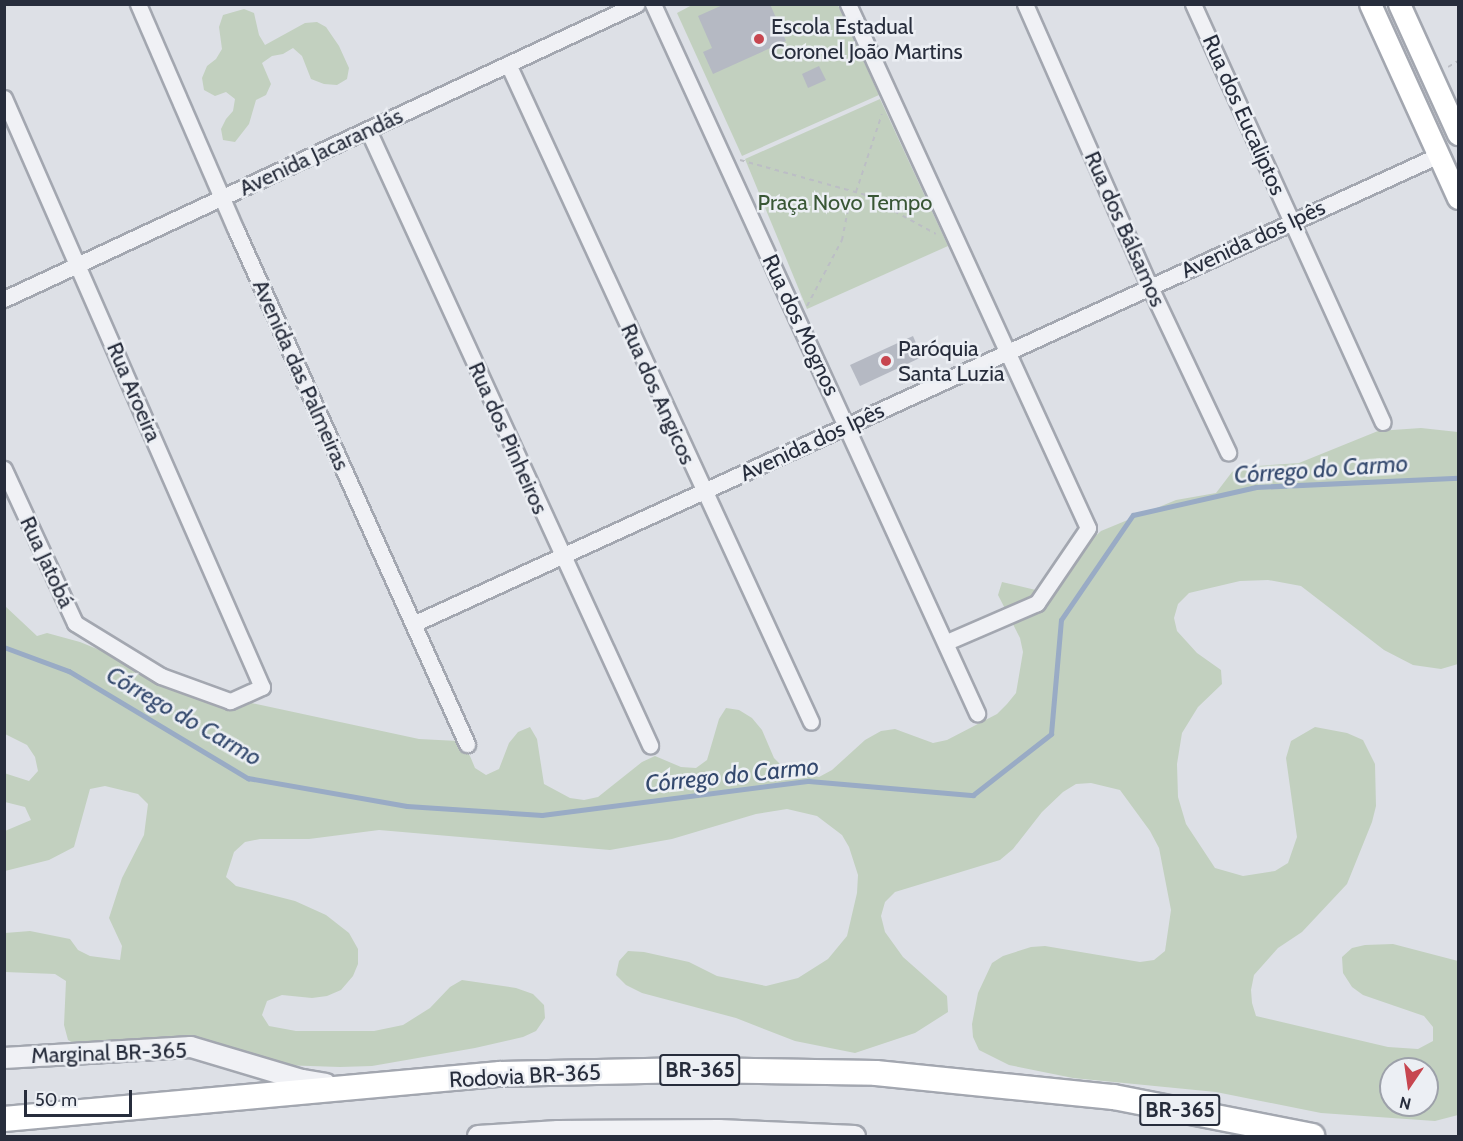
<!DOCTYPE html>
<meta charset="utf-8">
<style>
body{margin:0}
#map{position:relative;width:1463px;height:1141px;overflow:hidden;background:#dde0e6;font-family:Cabin,sans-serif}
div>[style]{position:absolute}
.green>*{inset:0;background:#c2d0bf}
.stream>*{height:4.5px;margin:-2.25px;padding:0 2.25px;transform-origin:2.25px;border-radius:2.25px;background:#99abc5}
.building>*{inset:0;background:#b5b9c3}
.path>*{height:2px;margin-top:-1px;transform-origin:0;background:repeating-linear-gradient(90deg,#bcbec5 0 4.5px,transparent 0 9px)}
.roads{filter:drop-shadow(2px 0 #a3a7b0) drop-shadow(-2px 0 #a3a7b0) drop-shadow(0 2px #a3a7b0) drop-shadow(0 -2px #a3a7b0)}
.minor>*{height:15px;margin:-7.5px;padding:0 7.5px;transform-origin:7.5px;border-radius:7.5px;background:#f0f1f5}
.tertiary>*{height:20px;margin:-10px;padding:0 10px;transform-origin:10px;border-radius:10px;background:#f0f1f5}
.secondary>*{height:21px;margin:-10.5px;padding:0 10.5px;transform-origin:10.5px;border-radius:10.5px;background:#fff}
.primary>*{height:24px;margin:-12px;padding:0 12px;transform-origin:12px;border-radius:12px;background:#fff}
.dots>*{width:16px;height:16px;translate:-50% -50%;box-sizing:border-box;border:3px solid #eceff4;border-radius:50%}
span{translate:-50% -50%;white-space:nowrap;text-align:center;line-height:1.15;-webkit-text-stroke:5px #eceff4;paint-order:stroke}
.shield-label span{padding:2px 4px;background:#eceff4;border:2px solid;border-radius:4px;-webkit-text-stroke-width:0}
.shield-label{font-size:21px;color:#272d3c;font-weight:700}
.poi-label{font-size:22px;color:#272d3c}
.left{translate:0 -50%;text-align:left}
.street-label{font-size:22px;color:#272d3c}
.park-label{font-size:22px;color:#395735}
.water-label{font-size:24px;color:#34496e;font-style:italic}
.frame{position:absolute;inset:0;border:6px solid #272d3c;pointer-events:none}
.north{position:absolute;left:1379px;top:1057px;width:60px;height:60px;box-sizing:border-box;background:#eceff4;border:2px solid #9da1aa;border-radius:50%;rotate:193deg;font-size:16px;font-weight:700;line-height:24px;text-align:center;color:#272d3c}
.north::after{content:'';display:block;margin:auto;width:21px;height:27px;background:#c74650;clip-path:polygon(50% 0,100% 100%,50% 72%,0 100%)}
.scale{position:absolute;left:24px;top:1090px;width:108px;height:27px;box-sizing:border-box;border:3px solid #272d3c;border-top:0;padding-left:8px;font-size:18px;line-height:21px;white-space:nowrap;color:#272d3c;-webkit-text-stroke:4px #eceff4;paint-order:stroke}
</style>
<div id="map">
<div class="green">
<i style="clip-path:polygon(694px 4px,838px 5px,879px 95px,742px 156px,677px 13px)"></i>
<i style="clip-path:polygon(244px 9px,254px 13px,259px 35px,265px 45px,305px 23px,317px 22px,326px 27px,339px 46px,349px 68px,347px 79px,337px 85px,324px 84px,311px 79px,302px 56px,293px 48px,283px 54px,272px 56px,262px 63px,271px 84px,266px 95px,256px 100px,249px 124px,235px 142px,223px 140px,221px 129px,226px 119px,233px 111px,235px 99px,226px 92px,215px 96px,204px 90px,202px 78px,207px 66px,216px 59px,222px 49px,219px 27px,223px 15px)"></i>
<i style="clip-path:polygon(880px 99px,948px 246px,807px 309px,745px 159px)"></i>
<i style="clip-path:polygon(evenodd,1421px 428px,1458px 432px,1458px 664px,1441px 669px,1413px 665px,1384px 650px,1301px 586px,1268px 580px,1240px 581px,1189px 593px,1178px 604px,1174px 618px,1177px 631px,1197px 653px,1221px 670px,1222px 684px,1198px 707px,1182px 733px,1177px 764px,1178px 797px,1186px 824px,1215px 868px,1243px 876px,1275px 871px,1288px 863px,1297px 837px,1286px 758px,1291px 741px,1315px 727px,1347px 733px,1363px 740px,1375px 764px,1376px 806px,1372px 822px,1347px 884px,1302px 932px,1278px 948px,1254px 975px,1251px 990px,1252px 1003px,1256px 1016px,1388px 1047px,1418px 1049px,1433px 1041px,1433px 1027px,1424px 1016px,1363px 995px,1352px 987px,1343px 973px,1342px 957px,1352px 948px,1365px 945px,1393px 944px,1458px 961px,1458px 1115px,1435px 1121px,1321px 1113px,1216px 1092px,1073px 1078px,1009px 1065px,979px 1050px,973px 1037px,972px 1024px,978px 993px,992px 963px,1003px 956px,1031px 947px,1045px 946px,1140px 962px,1154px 960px,1165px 951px,1171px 910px,1159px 848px,1150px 831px,1120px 790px,1091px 783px,1076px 784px,1063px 792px,1042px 812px,1013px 849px,1000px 860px,895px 892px,885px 902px,881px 916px,885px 932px,903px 957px,947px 996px,948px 1012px,915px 1033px,855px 1053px,795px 1041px,736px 1018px,642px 993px,626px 985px,616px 975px,619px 961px,628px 951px,644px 952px,689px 962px,717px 976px,766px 986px,798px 978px,828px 959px,847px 936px,857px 893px,858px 875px,849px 847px,842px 835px,817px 816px,787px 809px,756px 814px,672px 839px,610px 850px,379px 830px,309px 839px,260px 839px,245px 842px,234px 852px,226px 877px,236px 886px,295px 901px,326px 915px,349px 933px,358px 949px,358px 964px,353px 976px,341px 990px,327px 996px,312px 998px,282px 995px,267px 1001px,262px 1015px,269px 1026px,296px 1031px,374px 1031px,403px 1025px,430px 1008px,450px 987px,462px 980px,516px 988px,533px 994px,544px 1005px,545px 1018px,536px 1031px,523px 1037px,475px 1048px,372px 1066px,340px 1067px,280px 1065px,200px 1048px,82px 1048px,68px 1040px,64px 1025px,66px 981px,55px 974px,5px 972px,5px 933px,30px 931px,70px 939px,78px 950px,90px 956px,120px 960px,122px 946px,109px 918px,122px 878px,144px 835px,148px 804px,138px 794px,105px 786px,90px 789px,74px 847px,49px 860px,5px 871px,5px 831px,31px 820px,25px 807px,5px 802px,4px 773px,29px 781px,38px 771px,35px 757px,27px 745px,5px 734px,5px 606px,37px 636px,47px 633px,80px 642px,205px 693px,419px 739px,458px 741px,470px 756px,475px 768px,486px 775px,499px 769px,509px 743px,518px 732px,530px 727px,537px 739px,544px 784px,570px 798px,584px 800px,598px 797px,642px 762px,655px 756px,681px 767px,696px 768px,707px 760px,719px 719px,726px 708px,739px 710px,752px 718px,762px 730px,774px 758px,785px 769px,819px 777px,832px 770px,865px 740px,881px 731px,895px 729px,933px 743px,947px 740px,997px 714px,1007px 704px,1016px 693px,1023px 652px,1020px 638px,998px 595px,1002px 582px,1044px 592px,1057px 592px,1077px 553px,1101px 531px,1176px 500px,1216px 493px,1232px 472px,1244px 464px,1258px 466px,1299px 463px,1378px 431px,1421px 428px,1391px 1069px,1427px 1069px,1427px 1105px,1391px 1105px,1391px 1069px)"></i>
</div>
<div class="stream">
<i style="left:4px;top:647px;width:69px;rotate:20.3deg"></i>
<i style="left:69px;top:671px;width:209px;rotate:30.9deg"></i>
<i style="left:248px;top:778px;width:161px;rotate:10deg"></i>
<i style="left:407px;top:806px;width:135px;rotate:3.8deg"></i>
<i style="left:542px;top:815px;width:269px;rotate:-7.3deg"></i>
<i style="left:809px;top:781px;width:165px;rotate:4.9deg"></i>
<i style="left:973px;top:795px;width:99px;rotate:-38deg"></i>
<i style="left:1051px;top:734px;width:114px;rotate:-85deg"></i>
<i style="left:1061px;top:620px;width:127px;rotate:-55.6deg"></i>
<i style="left:1133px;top:515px;width:126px;rotate:-12.8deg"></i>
<i style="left:1256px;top:487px;width:202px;rotate:-2.6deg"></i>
</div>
<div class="building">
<i style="clip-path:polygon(725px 4px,770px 4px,786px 41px,713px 74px,703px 52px,712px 48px,698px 16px)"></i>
<i style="clip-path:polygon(819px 66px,826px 80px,808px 88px,802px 74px)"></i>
<i style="clip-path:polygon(913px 336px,922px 357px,860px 386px,850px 365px)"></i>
</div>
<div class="path">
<i style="left:1448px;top:67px;width:12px;rotate:-31deg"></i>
<i style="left:740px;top:160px;width:128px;rotate:15.5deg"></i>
<i style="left:863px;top:194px;width:83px;rotate:28.7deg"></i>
<i style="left:807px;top:306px;width:75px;rotate:-62.1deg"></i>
<i style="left:842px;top:240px;width:32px;rotate:-79deg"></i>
<i style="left:848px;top:209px;width:19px;rotate:-65deg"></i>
<i style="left:856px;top:192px;width:82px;rotate:-71.6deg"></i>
</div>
<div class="roads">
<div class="minor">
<i style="left:138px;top:4px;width:244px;rotate:66.6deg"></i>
<i style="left:235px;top:228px;width:566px;rotate:65.79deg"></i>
<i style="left:653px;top:4px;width:780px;rotate:65.44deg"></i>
<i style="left:848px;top:4px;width:576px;rotate:65.39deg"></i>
<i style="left:1088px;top:528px;width:91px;rotate:124.2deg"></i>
<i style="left:1037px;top:603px;width:98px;rotate:156.6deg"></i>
<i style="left:1025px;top:4px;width:309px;rotate:66.2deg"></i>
<i style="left:1150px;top:287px;width:183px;rotate:64.7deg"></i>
<i style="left:1193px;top:4px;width:459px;rotate:65.6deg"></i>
<i style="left:508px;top:64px;width:724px;rotate:65.27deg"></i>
<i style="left:4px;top:98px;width:643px;rotate:66.35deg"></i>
<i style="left:262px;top:687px;width:35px;rotate:156deg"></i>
<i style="left:230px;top:701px;width:73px;rotate:-160.1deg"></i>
<i style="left:161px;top:676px;width:101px;rotate:-148.4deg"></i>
<i style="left:75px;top:623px;width:170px;rotate:-114.8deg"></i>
<i style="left:368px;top:130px;width:677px;rotate:65.37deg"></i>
<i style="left:4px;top:299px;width:698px;rotate:-24.99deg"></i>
<i style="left:413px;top:624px;width:1128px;rotate:-24.57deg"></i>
</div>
<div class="tertiary">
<i style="left:4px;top:1058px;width:187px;rotate:-3.4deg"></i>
<i style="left:191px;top:1047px;width:116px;rotate:16.6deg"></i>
<i style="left:302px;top:1080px;width:24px;rotate:9deg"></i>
<i style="left:478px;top:1136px;width:80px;rotate:-3.6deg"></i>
<i style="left:558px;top:1131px;width:161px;rotate:-0.4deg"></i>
<i style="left:719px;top:1130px;width:136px;rotate:2.5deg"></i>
</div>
<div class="secondary">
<i style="left:1370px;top:4px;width:213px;rotate:65.6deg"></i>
<i style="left:1399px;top:4px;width:143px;rotate:65.6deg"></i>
</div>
<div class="primary">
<i style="left:4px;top:1119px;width:498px;rotate:-5.2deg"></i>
<i style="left:500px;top:1074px;width:193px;rotate:-1.2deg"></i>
<i style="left:693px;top:1070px;width:183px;rotate:0.9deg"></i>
<i style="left:876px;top:1073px;width:239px;rotate:5.8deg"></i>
<i style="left:1114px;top:1097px;width:202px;rotate:11.1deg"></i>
</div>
</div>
<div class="dots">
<i style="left:759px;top:39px;background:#c74650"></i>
<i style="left:886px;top:361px;background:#c74650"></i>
</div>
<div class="shield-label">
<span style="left:700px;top:1070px">BR-365</span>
<span style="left:1180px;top:1110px">BR-365</span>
</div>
<div class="poi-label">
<span class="left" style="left:771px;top:39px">Escola Estadual<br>Coronel João Martins</span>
<span class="left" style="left:898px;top:361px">Paróquia<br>Santa Luzia</span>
</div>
<div class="street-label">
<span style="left:1244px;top:115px;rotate:66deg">Rua dos Eucaliptos</span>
<span style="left:321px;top:152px;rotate:-25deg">Avenida Jacarandás</span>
<span style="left:1125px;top:229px;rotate:66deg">Rua dos Bálsamos</span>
<span style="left:1253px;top:239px;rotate:-25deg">Avenida dos Ipês</span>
<span style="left:801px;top:325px;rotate:65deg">Rua dos Mognos</span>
<span style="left:301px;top:375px;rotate:66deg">Avenida das Palmeiras</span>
<span style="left:134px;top:392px;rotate:67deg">Rua Aroeira</span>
<span style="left:658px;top:394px;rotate:66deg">Rua dos Angicos</span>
<span style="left:508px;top:438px;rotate:66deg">Rua dos Pinheiros</span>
<span style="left:812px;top:442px;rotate:-25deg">Avenida dos Ipês</span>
<span style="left:47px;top:562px;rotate:65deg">Rua Jatobá</span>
<span style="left:109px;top:1053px;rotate:-2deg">Marginal BR-365</span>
<span style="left:525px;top:1076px;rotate:-3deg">Rodovia BR-365</span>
</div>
<div class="park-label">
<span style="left:845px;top:203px">Praça Novo Tempo</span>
</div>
<div class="water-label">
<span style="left:1321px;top:469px;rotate:-4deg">Córrego do Carmo</span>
<span style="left:184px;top:716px;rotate:30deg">Córrego do Carmo</span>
<span style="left:732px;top:775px;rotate:-6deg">Córrego do Carmo</span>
</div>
<div class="frame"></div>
<div class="north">N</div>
<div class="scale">50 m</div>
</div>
